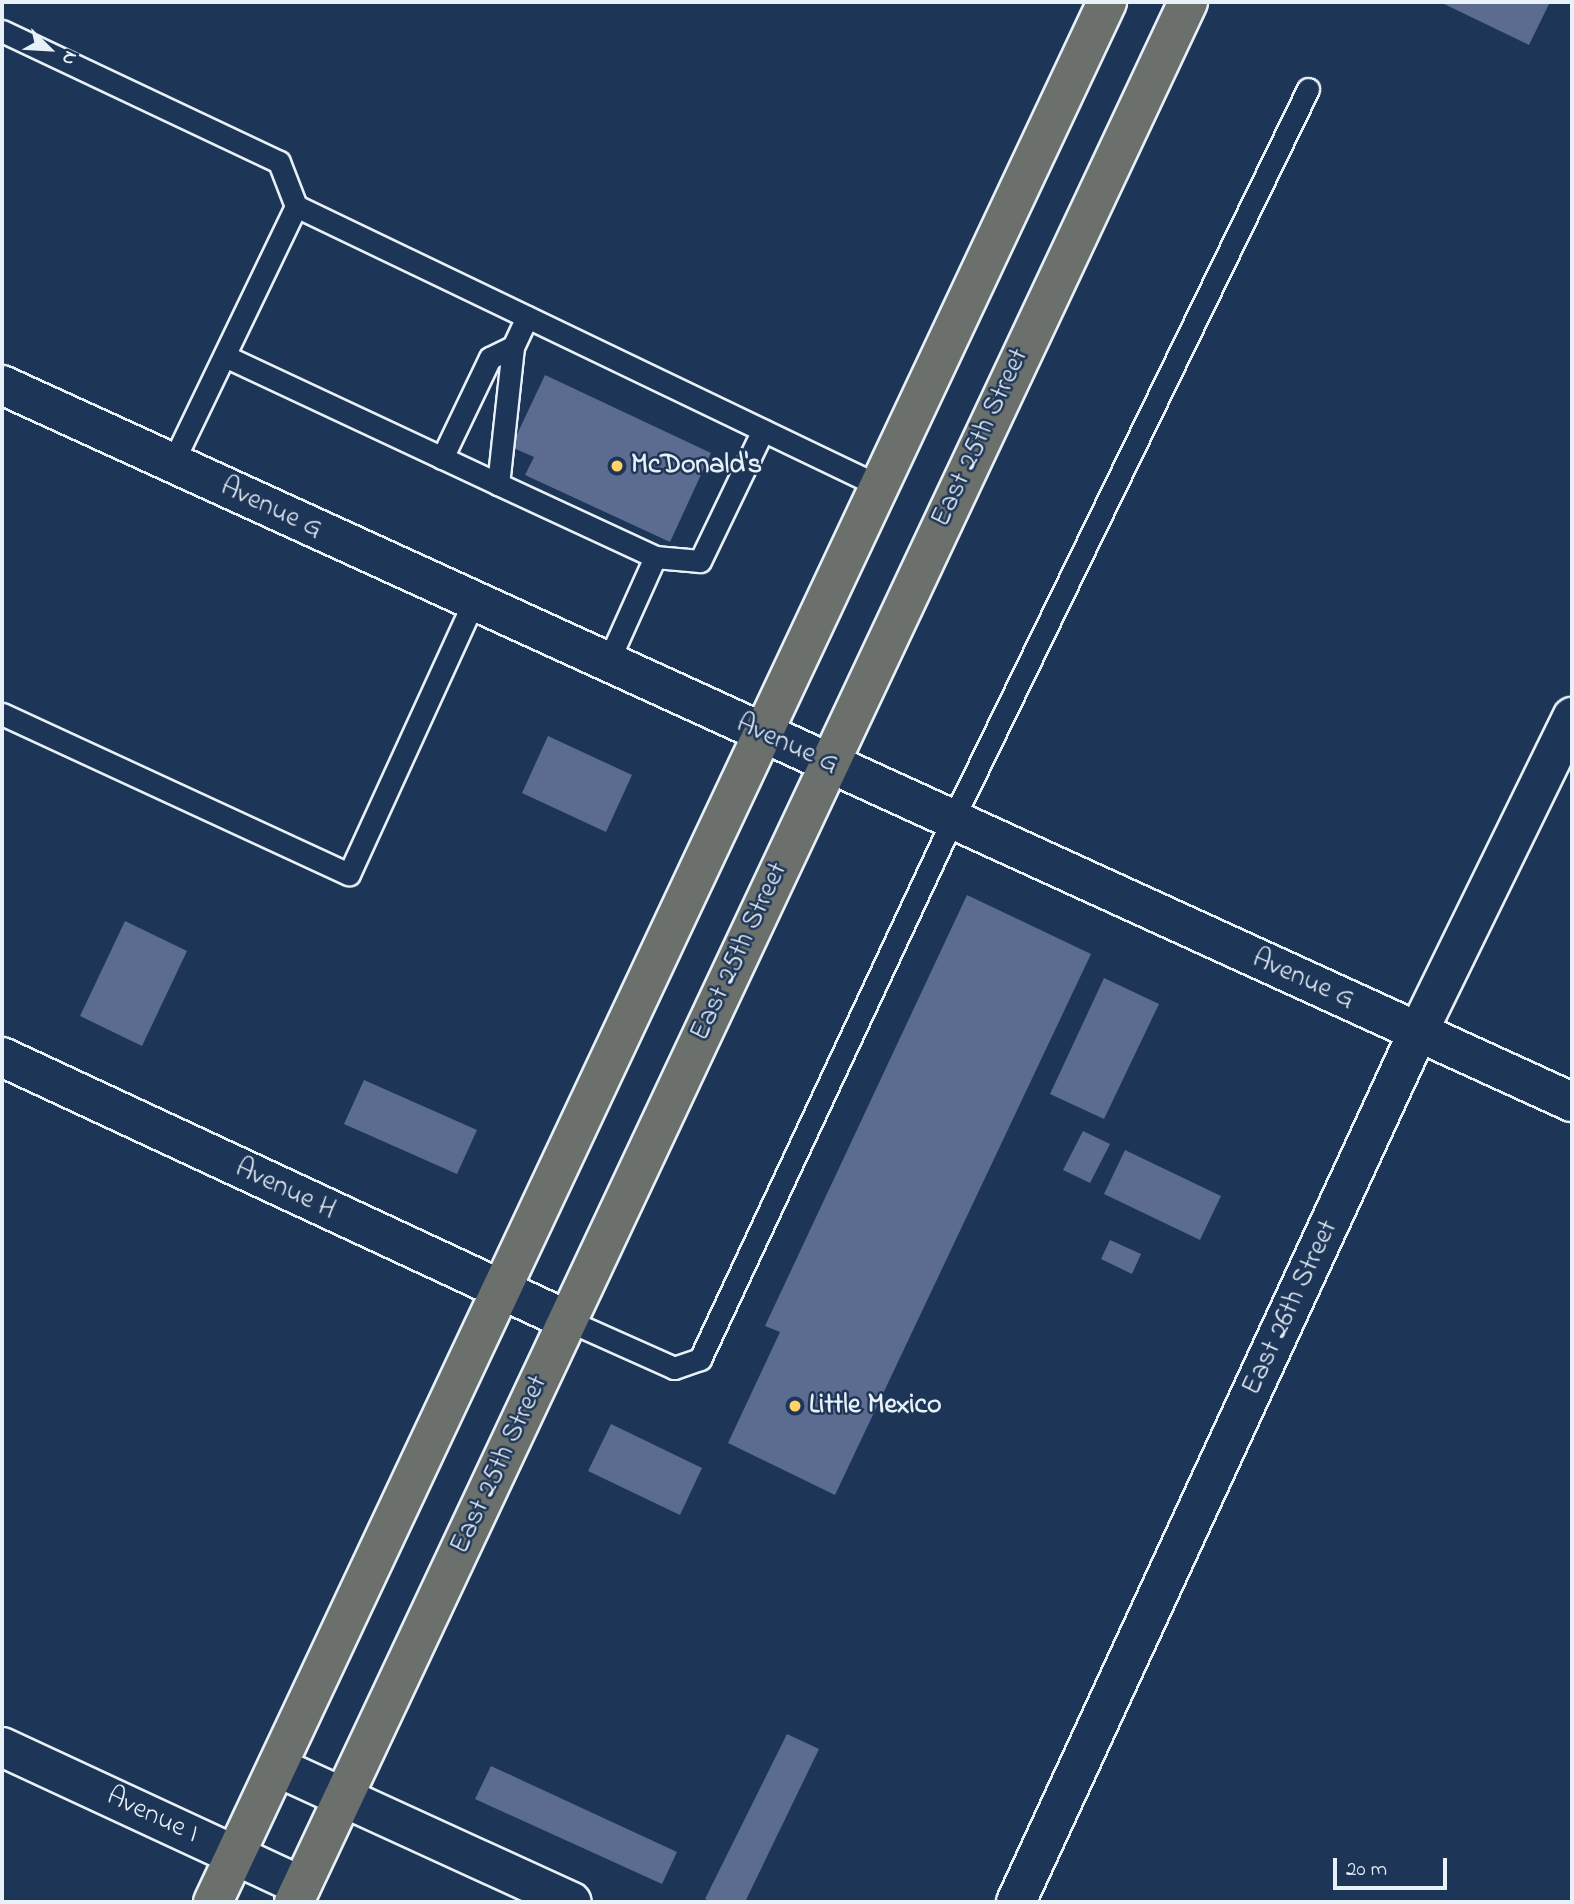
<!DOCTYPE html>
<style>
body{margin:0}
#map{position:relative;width:1574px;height:1904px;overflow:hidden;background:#1d3557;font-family:"Indie Flower",sans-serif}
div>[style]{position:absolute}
.building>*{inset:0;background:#5c6b90}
.roads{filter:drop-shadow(2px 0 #e8f1f8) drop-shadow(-2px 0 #e8f1f8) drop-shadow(0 2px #e8f1f8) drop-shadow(0 -2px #e8f1f8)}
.lane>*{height:21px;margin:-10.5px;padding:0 10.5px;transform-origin:10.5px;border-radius:10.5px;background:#1d3557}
.street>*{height:38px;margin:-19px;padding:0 19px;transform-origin:19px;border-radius:19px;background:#1d3557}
.secondary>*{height:38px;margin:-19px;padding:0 19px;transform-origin:19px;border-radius:19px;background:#1d3557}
.primary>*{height:38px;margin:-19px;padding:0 19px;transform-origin:19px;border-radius:19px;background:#6b706d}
.dots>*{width:19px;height:19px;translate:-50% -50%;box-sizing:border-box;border:4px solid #1d3557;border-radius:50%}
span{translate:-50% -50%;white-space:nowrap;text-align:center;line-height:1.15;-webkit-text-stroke:5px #1d3557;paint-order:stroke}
.street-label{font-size:28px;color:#e8f1f8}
.poi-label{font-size:28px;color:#e8f1f8;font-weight:700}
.left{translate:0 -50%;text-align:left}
.frame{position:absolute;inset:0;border:4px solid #e8f1f8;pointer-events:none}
.north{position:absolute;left:14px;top:14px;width:70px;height:70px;-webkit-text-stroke:5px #1d3557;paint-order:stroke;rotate:114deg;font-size:19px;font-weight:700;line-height:28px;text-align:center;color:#e8f1f8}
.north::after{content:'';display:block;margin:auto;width:24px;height:32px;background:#e8f1f8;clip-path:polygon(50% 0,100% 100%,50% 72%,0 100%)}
.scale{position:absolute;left:1333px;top:1858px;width:114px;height:32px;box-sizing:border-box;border:4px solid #e8f1f8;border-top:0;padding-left:9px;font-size:21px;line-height:24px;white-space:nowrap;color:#e8f1f8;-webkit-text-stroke:5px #1d3557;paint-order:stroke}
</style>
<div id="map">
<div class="building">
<i style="clip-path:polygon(1440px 2px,1550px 2px,1529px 45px)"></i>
<i style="clip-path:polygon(545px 375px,711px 453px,670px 542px,525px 475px,534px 457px,511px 447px)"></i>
<i style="clip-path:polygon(548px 736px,632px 775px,606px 832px,522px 793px)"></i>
<i style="clip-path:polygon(967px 895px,1091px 954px,835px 1495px,728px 1443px,780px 1332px,765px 1326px)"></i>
<i style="clip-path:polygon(125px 921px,187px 951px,142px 1046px,80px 1016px)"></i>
<i style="clip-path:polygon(1104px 978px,1159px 1004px,1104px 1119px,1050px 1094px)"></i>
<i style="clip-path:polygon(364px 1080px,477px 1130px,457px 1174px,344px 1124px)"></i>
<i style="clip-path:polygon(1083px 1131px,1110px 1144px,1090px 1183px,1063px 1170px)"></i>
<i style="clip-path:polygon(1125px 1150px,1221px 1196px,1200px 1240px,1104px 1194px)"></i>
<i style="clip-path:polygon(1110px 1240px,1141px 1254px,1132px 1274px,1101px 1259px)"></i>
<i style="clip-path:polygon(611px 1424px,702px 1468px,680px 1515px,588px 1471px)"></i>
<i style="clip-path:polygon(787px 1734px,819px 1749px,745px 1902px,712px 1902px,705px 1899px)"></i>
<i style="clip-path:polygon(491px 1766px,677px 1852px,662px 1884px,475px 1799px)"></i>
</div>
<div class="roads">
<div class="lane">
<i style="left:2px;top:31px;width:306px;rotate:25.3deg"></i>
<i style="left:279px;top:162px;width:47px;rotate:68.9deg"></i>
<i style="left:527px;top:317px;width:33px;rotate:115deg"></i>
<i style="left:513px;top:347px;width:138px;rotate:96.2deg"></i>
<i style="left:498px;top:484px;width:173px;rotate:24.9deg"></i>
<i style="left:227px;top:357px;width:299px;rotate:25.1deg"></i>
<i style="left:442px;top:458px;width:111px;rotate:-64.4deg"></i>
<i style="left:490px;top:358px;width:25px;rotate:-26deg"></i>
<i style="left:172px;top:464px;width:286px;rotate:-64.3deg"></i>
<i style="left:296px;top:206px;width:647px;rotate:25.65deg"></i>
<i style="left:607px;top:664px;width:117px;rotate:-65.8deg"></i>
<i style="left:655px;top:557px;width:45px;rotate:5.1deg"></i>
<i style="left:700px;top:561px;width:145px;rotate:-64.3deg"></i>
<i style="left:2px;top:714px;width:382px;rotate:24.8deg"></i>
<i style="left:349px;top:874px;width:298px;rotate:-65.4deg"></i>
<i style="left:569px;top:1321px;width:115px;rotate:24.1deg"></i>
<i style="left:674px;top:1368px;width:28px;rotate:-19deg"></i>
<i style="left:700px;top:1359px;width:594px;rotate:-64.9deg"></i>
<i style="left:952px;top:821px;width:814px;rotate:-64.06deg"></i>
</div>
<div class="street">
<i style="left:2px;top:385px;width:1726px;rotate:24.55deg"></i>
<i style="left:2px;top:1057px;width:625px;rotate:24.97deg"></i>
<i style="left:2px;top:1747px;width:330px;rotate:24.9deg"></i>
<i style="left:1016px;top:1902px;width:958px;rotate:-65.2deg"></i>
<i style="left:1418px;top:1032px;width:351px;rotate:-63.9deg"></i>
</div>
<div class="secondary">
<i style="left:277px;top:1767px;width:324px;rotate:24.6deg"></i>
</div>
<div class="primary">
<i style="left:213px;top:1902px;width:2100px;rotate:-64.8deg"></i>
<i style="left:294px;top:1902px;width:2100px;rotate:-64.8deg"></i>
</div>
</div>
<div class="dots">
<i style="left:617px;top:466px;background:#ffd166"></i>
<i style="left:795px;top:1406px;background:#ffd166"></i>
</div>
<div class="street-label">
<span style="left:981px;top:438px;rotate:-65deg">East 25th Street</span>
<span style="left:271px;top:509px;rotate:25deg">Avenue G</span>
<span style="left:787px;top:745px;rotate:24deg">Avenue G</span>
<span style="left:740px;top:952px;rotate:-65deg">East 25th Street</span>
<span style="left:1303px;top:980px;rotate:24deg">Avenue G</span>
<span style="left:285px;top:1190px;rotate:25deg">Avenue H</span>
<span style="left:1291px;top:1308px;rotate:-65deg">East 26th Street</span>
<span style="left:500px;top:1465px;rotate:-65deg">East 25th Street</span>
<span style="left:152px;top:1816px;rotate:25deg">Avenue I</span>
</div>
<div class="poi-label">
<span class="left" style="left:631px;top:466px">McDonald's</span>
<span class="left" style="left:809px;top:1406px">Little Mexico</span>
</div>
<div class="frame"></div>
<div class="north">N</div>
<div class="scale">20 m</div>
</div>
